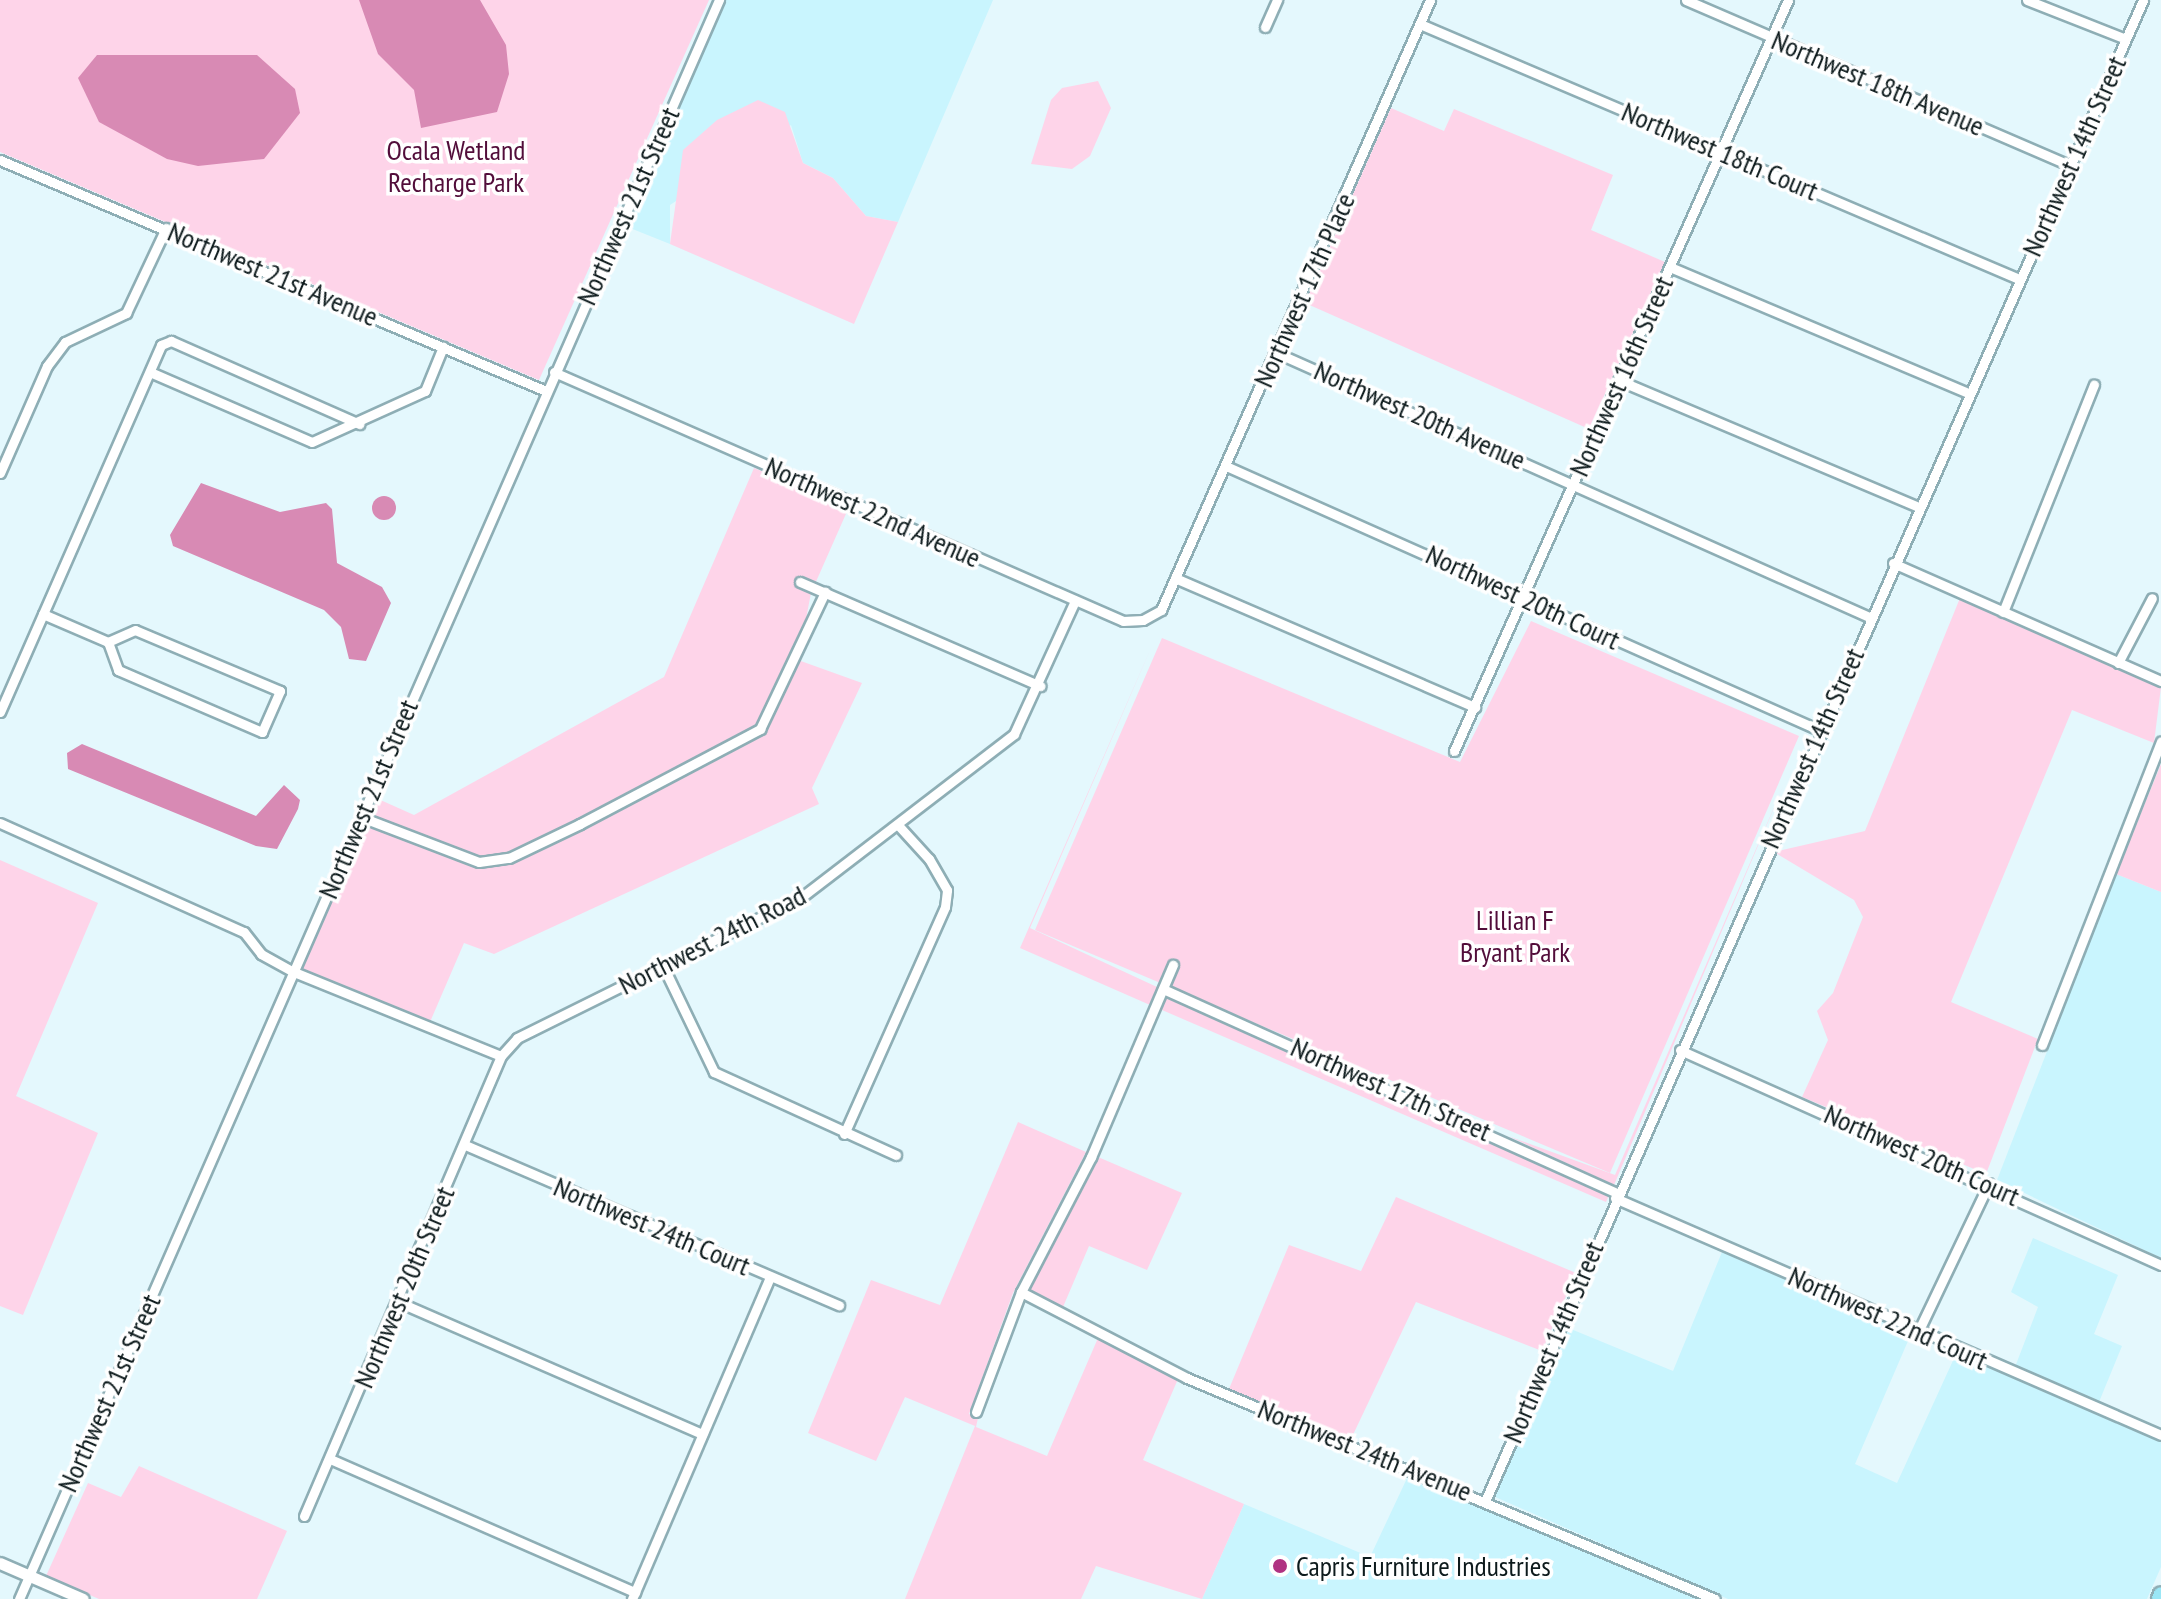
<!DOCTYPE html>
<style>
body{margin:0}
#map{position:relative;width:2161px;height:1599px;overflow:hidden;background:#e4f8fd;font-family:"PT Sans Narrow",sans-serif}
div>[style]{position:absolute}
.built>*{inset:0;background:#c9f5fe}
.green>*{inset:0;background:#fed4e9}
.water>*{inset:0;background:#d88ab4}
.round{border-radius:50%}
.roads{filter:drop-shadow(2px 0 #8eaeb5) drop-shadow(-2px 0 #8eaeb5) drop-shadow(0 2px #8eaeb5) drop-shadow(0 -2px #8eaeb5)}
.minor>*{height:9px;margin:-4.5px;padding:0 4.5px;transform-origin:4.5px;border-radius:4.5px;background:#fff}
.tertiary>*{height:11px;margin:-5.5px;padding:0 5.5px;transform-origin:5.5px;border-radius:5.5px;background:#fff}
.trunk>*{height:14px;margin:-7px;padding:0 7px;transform-origin:7px;border-radius:7px;background:#9ae7f6}
.dots>*{width:22px;height:22px;translate:-50% -50%;box-sizing:border-box;border:4px solid #fff;border-radius:50%}
span{translate:-50% -50%;white-space:nowrap;text-align:center;line-height:1.15;-webkit-text-stroke:7px #fff;paint-order:stroke}
.street-label{font-size:28px;color:#0d1a1c}
.park-label{font-size:28px;color:#520d3a}
.poi-label{font-size:28px;color:#0d1a1c}
.left{translate:0 -50%;text-align:left}
</style>
<div id="map">
<div class="built">
<i style="clip-path:polygon(726px 0,993px 0,898px 222px,866px 216px,833px 178px,803px 163px,791px 125px,670px 205px,670px 244px,625px 226px)"></i>
<i style="clip-path:polygon(2116px 874px,2161px 892px,2161px 1258px,1997px 1180px)"></i>
<i style="clip-path:polygon(2033px 1238px,2118px 1275px,2094px 1334px,2122px 1346px,2099px 1402px,2161px 1430px,2015px 1367px,2038px 1307px,2011px 1292px)"></i>
<i style="clip-path:polygon(1722px 1252px,1911px 1334px,1855px 1464px,1897px 1483px,1956px 1354px,2161px 1441px,2161px 1567px,2147px 1599px,1728px 1599px,1493px 1496px,1566px 1327px,1673px 1371px)"></i>
<i style="clip-path:polygon(1409px 1474px,1483px 1504px,1701px 1599px,1202px 1599px,1244px 1504px,1370px 1557px)"></i>
</div>
<div class="green">
<i style="clip-path:polygon(0 0,709px 0,539px 380px,0 152px)"></i>
<i style="clip-path:polygon(1098px 81px,1111px 108px,1090px 156px,1072px 169px,1031px 164px,1051px 100px,1062px 88px)"></i>
<i style="clip-path:polygon(758px 100px,785px 112px,803px 163px,833px 178px,866px 216px,898px 222px,854px 324px,670px 244px,683px 150px,717px 120px)"></i>
<i style="clip-path:polygon(1391px 108px,1444px 131px,1454px 109px,1613px 175px,1591px 230px,1665px 262px,1589px 429px,1305px 303px)"></i>
<i style="clip-path:polygon(754px 468px,849px 507px,811px 593px,798px 660px,862px 683px,812px 788px,819px 804px,494px 954px,464px 943px,430px 1022px,301px 969px,376px 798px,414px 815px,664px 677px)"></i>
<i style="clip-path:polygon(1960px 598px,2161px 687px,2154px 743px,2072px 710px,1951px 1002px,2038px 1039px,1986px 1174px,1802px 1097px,1828px 1040px,1817px 1011px,1833px 993px,1863px 917px,1854px 900px,1774px 852px,1865px 831px)"></i>
<i style="clip-path:polygon(1531px 621px,1799px 736px,1610px 1173px,1035px 930px,1162px 638px,1460px 762px)"></i>
<i style="clip-path:polygon(1154px 641px,1030px 928px,1157px 987px,1150px 1005px,1020px 948px)"></i>
<i style="clip-path:polygon(2161px 764px,2161px 892px,2116px 874px)"></i>
<i style="clip-path:polygon(1785px 782px,1614px 1185px,1508px 1136px,1615px 1175px)"></i>
<i style="clip-path:polygon(0 860px,98px 903px,16px 1096px,98px 1133px,23px 1315px,0 1306px)"></i>
<i style="clip-path:polygon(1167px 996px,1535px 1160px,1609px 1195px,1606px 1202px,1162px 1010px)"></i>
<i style="clip-path:polygon(1018px 1122px,1086px 1152px,1013px 1293px,969px 1414px,978px 1418px,976px 1427px,1047px 1456px,1098px 1338px,1178px 1379px,1143px 1460px,1244px 1504px,1202px 1599px,1096px 1566px,1081px 1599px,905px 1599px,975px 1426px,905px 1397px,876px 1461px,808px 1433px,871px 1280px,940px 1305px)"></i>
<i style="clip-path:polygon(1098px 1157px,1182px 1193px,1147px 1270px,1089px 1246px,1063px 1307px,1028px 1290px)"></i>
<i style="clip-path:polygon(1396px 1197px,1576px 1273px,1542px 1351px,1416px 1302px,1351px 1439px,1229px 1389px,1289px 1245px,1361px 1271px)"></i>
<i style="clip-path:polygon(139px 1466px,287px 1531px,257px 1599px,99px 1599px,46px 1576px,88px 1483px,121px 1497px)"></i>
</div>
<div class="water">
<i style="clip-path:polygon(359px 0,480px 0,506px 45px,509px 74px,497px 112px,421px 128px,414px 90px,378px 54px)"></i>
<i style="clip-path:polygon(97px 55px,257px 55px,295px 89px,300px 113px,264px 159px,198px 166px,167px 159px,99px 122px,78px 78px)"></i>
<i style="clip-path:polygon(201px 483px,280px 512px,326px 503px,332px 509px,337px 563px,382px 587px,391px 603px,366px 661px,349px 659px,341px 627px,324px 610px,173px 546px,170px 535px)"></i>
<i class="round" style="left:372px;top:496px;width:24px;height:24px"></i>
<i style="clip-path:polygon(82px 744px,256px 816px,284px 785px,300px 800px,298px 809px,277px 849px,256px 846px,68px 769px,67px 753px)"></i>
</div>
<div class="roads">
<div class="minor">
<i style="left:1686px;top:0;width:418px;rotate:23.3deg"></i>
<i style="left:2027px;top:0;width:106px;rotate:21.5deg"></i>
<i style="left:1420px;top:24px;width:651px;rotate:23.06deg"></i>
<i style="left:1265px;top:27px;width:30px;rotate:-66deg"></i>
<i style="left:0;top:160px;width:593px;rotate:22.93deg"></i>
<i style="left:1670px;top:267px;width:324px;rotate:22.9deg"></i>
<i style="left:1277px;top:353px;width:648px;rotate:24.03deg"></i>
<i style="left:150px;top:372px;width:176px;rotate:23.4deg"></i>
<i style="left:312px;top:442px;width:124px;rotate:-24.3deg"></i>
<i style="left:425px;top:391px;width:48px;rotate:-67.8deg"></i>
<i style="left:554px;top:372px;width:621px;rotate:23.63deg"></i>
<i style="left:1123px;top:621px;width:20px;rotate:-3deg"></i>
<i style="left:1143px;top:620px;width:21px;rotate:-29deg"></i>
<i style="left:1161px;top:610px;width:667px;rotate:-66.2deg"></i>
<i style="left:1618px;top:380px;width:326px;rotate:22.9deg"></i>
<i style="left:1226px;top:466px;width:649px;rotate:24deg"></i>
<i style="left:0;top:473px;width:117px;rotate:-66.3deg"></i>
<i style="left:47px;top:366px;width:30px;rotate:-53deg"></i>
<i style="left:65px;top:342px;width:68px;rotate:-25.4deg"></i>
<i style="left:126px;top:313px;width:94px;rotate:-64.8deg"></i>
<i style="left:1893px;top:563px;width:293px;rotate:23.8deg"></i>
<i style="left:1175px;top:578px;width:327px;rotate:23.3deg"></i>
<i style="left:800px;top:582px;width:262px;rotate:23.4deg"></i>
<i style="left:2003px;top:612px;width:245px;rotate:-68.2deg"></i>
<i style="left:43px;top:614px;width:71px;rotate:23.3deg"></i>
<i style="left:108px;top:642px;width:30px;rotate:70deg"></i>
<i style="left:118px;top:670px;width:157px;rotate:23.3deg"></i>
<i style="left:262px;top:732px;width:45px;rotate:-66.3deg"></i>
<i style="left:280px;top:691px;width:157px;rotate:-157.2deg"></i>
<i style="left:135px;top:630px;width:30px;rotate:156deg"></i>
<i style="left:2118px;top:663px;width:73px;rotate:-62.4deg"></i>
<i style="left:0;top:712px;width:401px;rotate:-66.3deg"></i>
<i style="left:161px;top:345px;width:11px;rotate:-22deg"></i>
<i style="left:171px;top:341px;width:206px;rotate:23.8deg"></i>
<i style="left:1454px;top:751px;width:822px;rotate:-66.02deg"></i>
<i style="left:361px;top:817px;width:126px;rotate:20.9deg"></i>
<i style="left:479px;top:862px;width:30px;rotate:-8deg"></i>
<i style="left:509px;top:858px;width:79px;rotate:-25.6deg"></i>
<i style="left:580px;top:824px;width:204px;rotate:-27.8deg"></i>
<i style="left:760px;top:729px;width:152px;rotate:-64.6deg"></i>
<i style="left:0;top:823px;width:267px;rotate:24.1deg"></i>
<i style="left:244px;top:932px;width:28px;rotate:52deg"></i>
<i style="left:261px;top:954px;width:38px;rotate:29deg"></i>
<i style="left:294px;top:972px;width:223px;rotate:22.1deg"></i>
<i style="left:501px;top:1056px;width:24px;rotate:-48deg"></i>
<i style="left:517px;top:1038px;width:319px;rotate:-26.4deg"></i>
<i style="left:803px;top:896px;width:266px;rotate:-37.5deg"></i>
<i style="left:1014px;top:734px;width:146px;rotate:-65.4deg"></i>
<i style="left:663px;top:966px;width:118px;rotate:64.3deg"></i>
<i style="left:714px;top:1072px;width:200px;rotate:24.5deg"></i>
<i style="left:1163px;top:989px;width:498px;rotate:24.2deg"></i>
<i style="left:2042px;top:1045px;width:326px;rotate:-68.6deg"></i>
<i style="left:1680px;top:1050px;width:527px;rotate:24.08deg"></i>
<i style="left:844px;top:1134px;width:248px;rotate:-66deg"></i>
<i style="left:945px;top:907px;width:17px;rotate:-83deg"></i>
<i style="left:947px;top:890px;width:36px;rotate:-120deg"></i>
<i style="left:929px;top:859px;width:47px;rotate:-132.4deg"></i>
<i style="left:465px;top:1145px;width:407px;rotate:23.2deg"></i>
<i style="left:1615px;top:1198px;width:595px;rotate:23.46deg"></i>
<i style="left:1021px;top:1292px;width:187px;rotate:27.4deg"></i>
<i style="left:1187px;top:1378px;width:572px;rotate:22.71deg"></i>
<i style="left:396px;top:1301px;width:334px;rotate:23.5deg"></i>
<i style="left:1918px;top:1332px;width:165px;rotate:-64.5deg"></i>
<i style="left:976px;top:1412px;width:128px;rotate:-69.4deg"></i>
<i style="left:1021px;top:1292px;width:152px;rotate:-62.6deg"></i>
<i style="left:1091px;top:1157px;width:209px;rotate:-66.9deg"></i>
<i style="left:330px;top:1459px;width:333px;rotate:23.6deg"></i>
<i style="left:1486px;top:1499px;width:1637px;rotate:-66.33deg"></i>
<i style="left:304px;top:1516px;width:500px;rotate:-66.82deg"></i>
<i style="left:19px;top:1599px;width:1746px;rotate:-66.36deg"></i>
<i style="left:632px;top:1599px;width:350px;rotate:-66.8deg"></i>
</div>
<div class="tertiary">
<i style="left:0;top:1563px;width:90px;rotate:23.4deg"></i>
</div>
<div class="trunk">
<i style="left:2159px;top:1599px;width:5px;rotate:-68deg"></i>
</div>
</div>
<div class="dots">
<i style="left:1280px;top:1566px;background:#b03281"></i>
</div>
<div class="street-label">
<span style="left:1878px;top:83px;rotate:23deg">Northwest 18th Avenue</span>
<span style="left:1720px;top:151px;rotate:23deg">Northwest 18th Court</span>
<span style="left:2074px;top:156px;rotate:-66deg">Northwest 14th Street</span>
<span style="left:628px;top:206px;rotate:-66deg">Northwest 21st Street</span>
<span style="left:273px;top:274px;rotate:23deg">Northwest 21st Avenue</span>
<span style="left:1304px;top:290px;rotate:-66deg">Northwest 17th Place</span>
<span style="left:1621px;top:376px;rotate:-66deg">Northwest 16th Street</span>
<span style="left:1420px;top:415px;rotate:24deg">Northwest 20th Avenue</span>
<span style="left:873px;top:512px;rotate:24deg">Northwest 22nd Avenue</span>
<span style="left:1523px;top:597px;rotate:25deg">Northwest 20th Court</span>
<span style="left:1812px;top:748px;rotate:-66deg">Northwest 14th Street</span>
<span style="left:368px;top:799px;rotate:-67deg">Northwest 21st Street</span>
<span style="left:712px;top:940px;rotate:-27deg">Northwest 24th Road</span>
<span style="left:1391px;top:1089px;rotate:24deg">Northwest 17th Street</span>
<span style="left:1922px;top:1155px;rotate:24deg">Northwest 20th Court</span>
<span style="left:652px;top:1226px;rotate:23deg">Northwest 24th Court</span>
<span style="left:404px;top:1287px;rotate:-67deg">Northwest 20th Street</span>
<span style="left:1888px;top:1318px;rotate:24deg">Northwest 22nd Court</span>
<span style="left:1553px;top:1342px;rotate:-67deg">Northwest 14th Street</span>
<span style="left:109px;top:1393px;rotate:-66deg">Northwest 21st Street</span>
<span style="left:1365px;top:1450px;rotate:22deg">Northwest 24th Avenue</span>
</div>
<div class="park-label">
<span style="left:456px;top:166px">Ocala Wetland<br>Recharge Park</span>
<span style="left:1515px;top:936px">Lillian F<br>Bryant Park</span>
</div>
<div class="poi-label">
<span class="left" style="left:1296px;top:1566px">Capris Furniture Industries</span>
</div>
</div>
